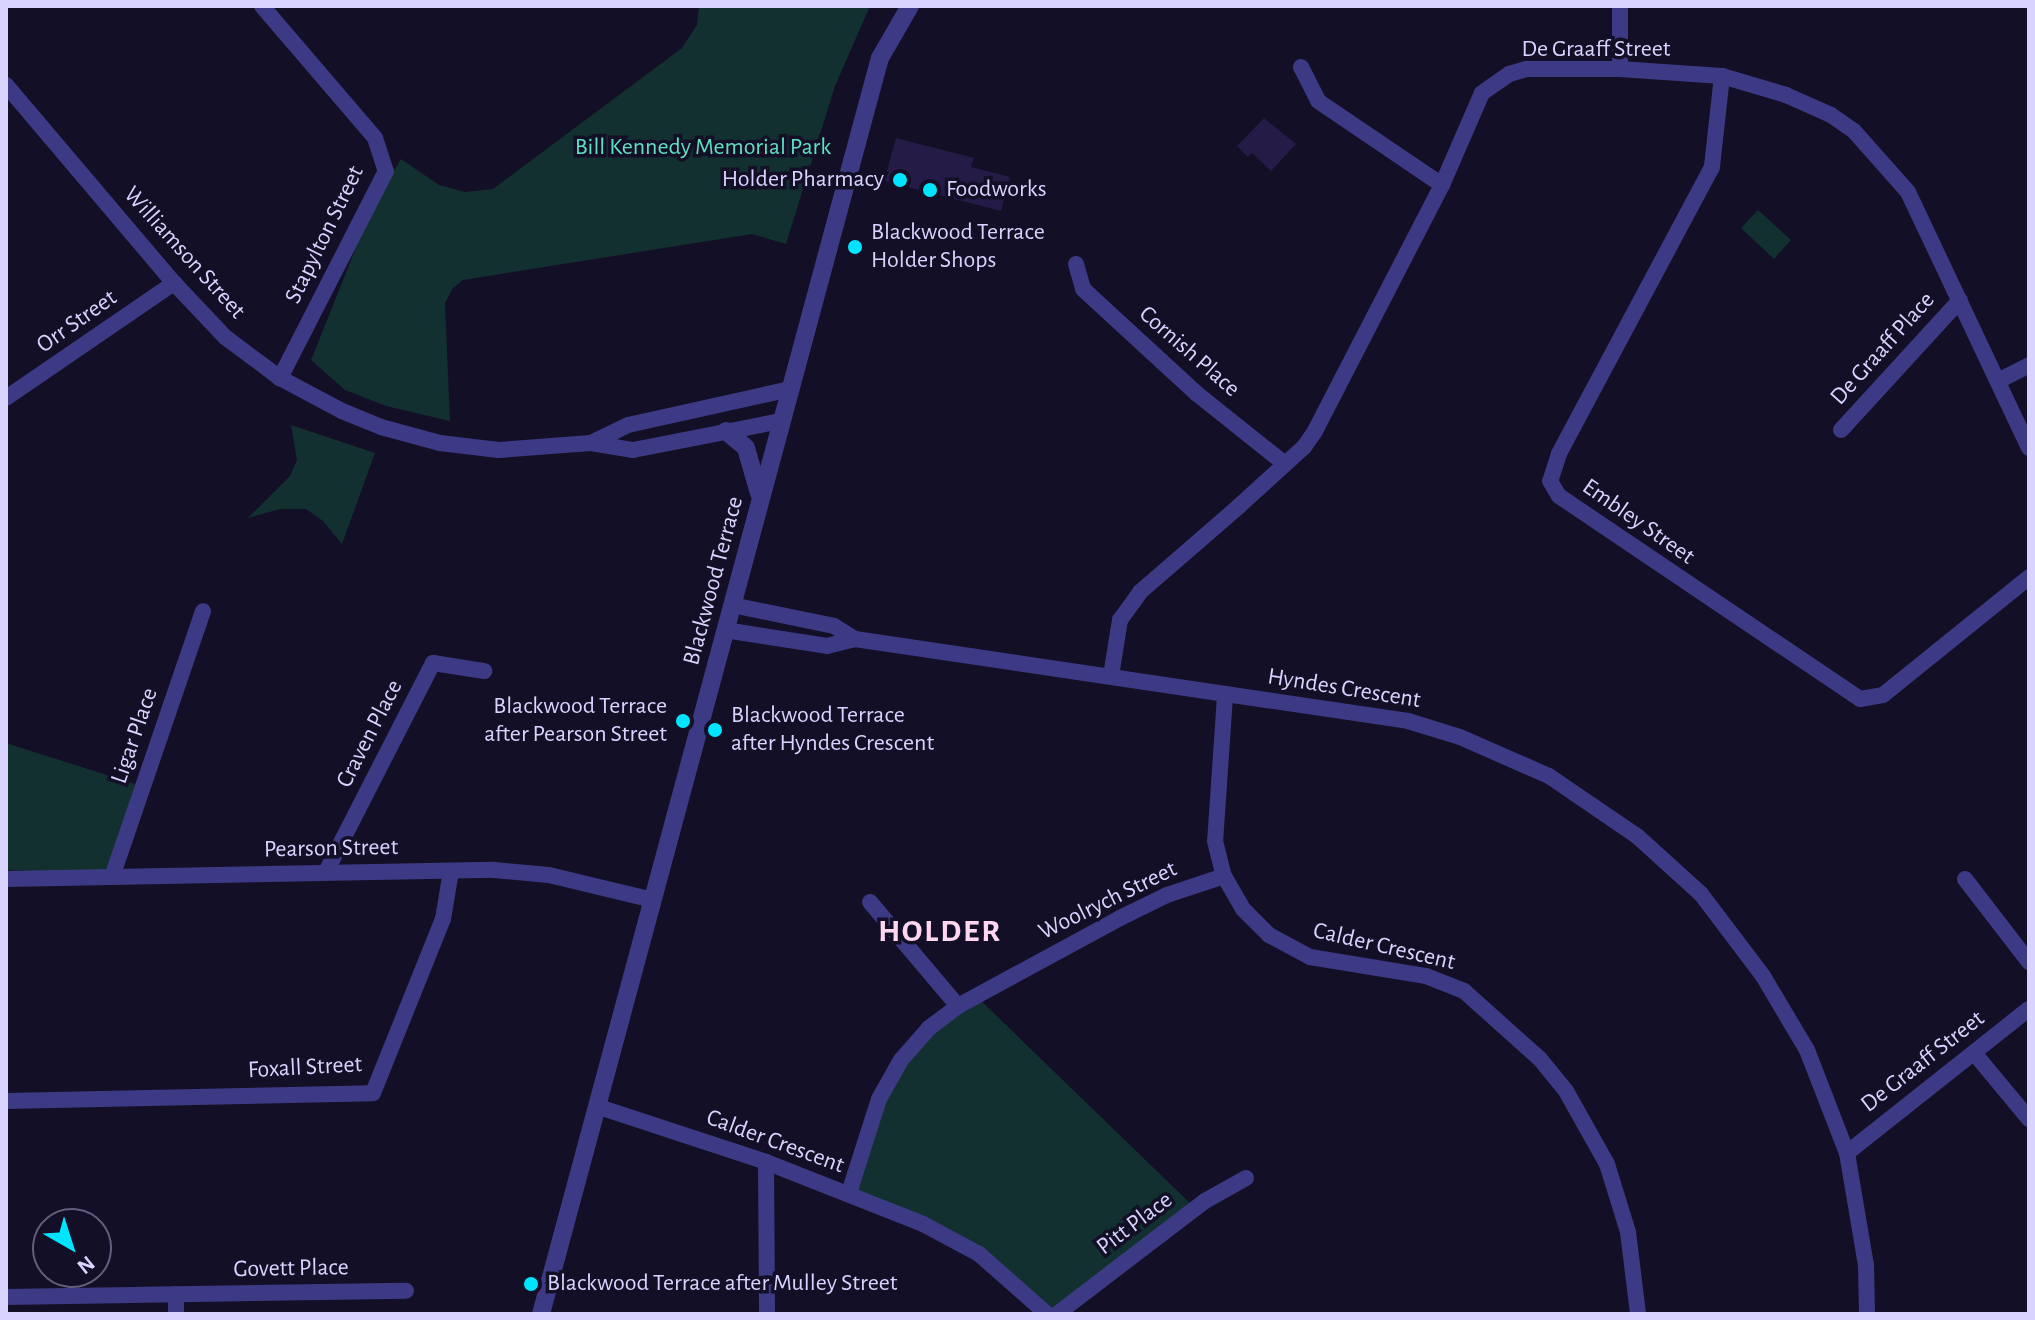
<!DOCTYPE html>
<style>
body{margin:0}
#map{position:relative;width:2035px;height:1320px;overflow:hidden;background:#130f26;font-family:"Alegreya Sans",sans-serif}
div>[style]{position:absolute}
.green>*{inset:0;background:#12302f}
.building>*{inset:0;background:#241b47}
.minor>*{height:16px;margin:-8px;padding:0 8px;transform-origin:8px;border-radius:8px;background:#3d3a85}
.tertiary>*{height:18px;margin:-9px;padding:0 9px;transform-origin:9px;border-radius:9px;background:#3d3a85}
.dots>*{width:22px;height:22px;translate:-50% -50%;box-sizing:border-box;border:4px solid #130f26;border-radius:50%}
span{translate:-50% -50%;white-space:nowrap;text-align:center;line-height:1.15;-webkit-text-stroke:7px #130f26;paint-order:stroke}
.street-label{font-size:24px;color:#d9d4ff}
.park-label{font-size:24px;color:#5fe0c0}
.poi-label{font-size:24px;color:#d9d4ff}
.right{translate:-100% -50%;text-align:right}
.left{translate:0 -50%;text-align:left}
.district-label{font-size:32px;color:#ffd6f0;font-weight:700;letter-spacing:2px}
.frame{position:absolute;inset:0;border:8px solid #d9d4ff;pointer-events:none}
.north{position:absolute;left:32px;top:1208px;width:80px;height:80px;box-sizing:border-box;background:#130f26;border:2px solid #625e7d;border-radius:50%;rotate:141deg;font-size:22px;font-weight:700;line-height:32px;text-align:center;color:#d9d4ff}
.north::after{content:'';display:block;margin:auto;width:28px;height:36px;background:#00e5ff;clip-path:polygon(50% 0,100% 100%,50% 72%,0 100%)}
</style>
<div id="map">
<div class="green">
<i style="clip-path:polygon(699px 6px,870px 6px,835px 86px,786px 244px,752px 234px,463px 280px,453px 288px,445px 303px,450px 421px,386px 406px,345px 390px,311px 360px,371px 210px,401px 159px,439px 185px,465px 192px,493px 189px,682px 48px,697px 25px)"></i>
<i style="clip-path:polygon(1758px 210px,1791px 240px,1774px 259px,1741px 228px)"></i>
<i style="clip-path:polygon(291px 425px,375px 453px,342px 544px,323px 521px,306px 509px,280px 509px,248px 518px,290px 476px,297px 460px)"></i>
<i style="clip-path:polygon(6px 743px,135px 784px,109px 873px,6px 870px)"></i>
<i style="clip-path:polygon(975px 995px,1193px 1206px,1052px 1313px,966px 1244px,851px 1191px,895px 1057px)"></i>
</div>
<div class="building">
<i style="clip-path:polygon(1264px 118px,1296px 144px,1271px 171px,1252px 153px,1248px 157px,1237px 146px)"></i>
<i style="clip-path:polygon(896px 138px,974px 158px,971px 167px,1010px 177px,1001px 211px,884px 181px)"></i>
</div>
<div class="minor">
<i style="left:262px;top:6px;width:174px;rotate:49.4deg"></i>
<i style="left:375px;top:138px;width:35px;rotate:72deg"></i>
<i style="left:386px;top:171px;width:233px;rotate:117.1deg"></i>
<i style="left:1620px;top:6px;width:63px;rotate:90deg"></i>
<i style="left:1301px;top:67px;width:38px;rotate:63deg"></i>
<i style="left:1318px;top:101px;width:150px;rotate:34.1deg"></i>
<i style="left:1722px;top:76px;width:92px;rotate:96.3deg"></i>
<i style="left:1712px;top:167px;width:325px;rotate:118.1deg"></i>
<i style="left:1559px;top:454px;width:28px;rotate:108deg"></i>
<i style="left:1550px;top:481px;width:17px;rotate:59deg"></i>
<i style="left:1559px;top:496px;width:363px;rotate:34deg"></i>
<i style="left:1860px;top:699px;width:23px;rotate:-10deg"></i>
<i style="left:1883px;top:695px;width:188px;rotate:-38.9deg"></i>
<i style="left:6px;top:85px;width:260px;rotate:49.7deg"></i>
<i style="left:174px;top:283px;width:74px;rotate:46.6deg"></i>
<i style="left:225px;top:337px;width:69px;rotate:36.7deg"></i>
<i style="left:280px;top:378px;width:70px;rotate:28deg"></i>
<i style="left:342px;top:411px;width:42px;rotate:22.3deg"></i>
<i style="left:381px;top:427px;width:61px;rotate:15.2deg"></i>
<i style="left:440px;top:443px;width:59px;rotate:6.8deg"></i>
<i style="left:499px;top:450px;width:92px;rotate:-4.4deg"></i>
<i style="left:591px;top:443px;width:43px;rotate:9.5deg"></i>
<i style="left:633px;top:450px;width:151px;rotate:-11.1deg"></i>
<i style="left:1076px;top:264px;width:26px;rotate:74deg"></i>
<i style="left:1083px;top:289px;width:154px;rotate:42.6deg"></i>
<i style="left:1196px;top:393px;width:114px;rotate:38.6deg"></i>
<i style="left:1998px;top:381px;width:35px;rotate:-27deg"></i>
<i style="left:6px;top:398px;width:204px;rotate:-34.4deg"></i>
<i style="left:1841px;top:430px;width:176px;rotate:-47.5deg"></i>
<i style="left:591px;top:443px;width:41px;rotate:-25.9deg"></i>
<i style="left:628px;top:425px;width:166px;rotate:-12.5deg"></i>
<i style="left:732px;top:605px;width:104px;rotate:11.6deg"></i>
<i style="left:834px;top:626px;width:25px;rotate:32deg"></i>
<i style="left:855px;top:639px;width:559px;rotate:8.43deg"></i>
<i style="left:1408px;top:721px;width:54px;rotate:17.1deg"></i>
<i style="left:1460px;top:737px;width:97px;rotate:23.7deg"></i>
<i style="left:1549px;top:776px;width:107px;rotate:34.3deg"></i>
<i style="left:1637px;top:836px;width:86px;rotate:42.2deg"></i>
<i style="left:1701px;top:894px;width:103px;rotate:52.9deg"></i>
<i style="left:1763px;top:976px;width:86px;rotate:59.3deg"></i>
<i style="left:1807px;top:1050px;width:110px;rotate:68.8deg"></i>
<i style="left:1847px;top:1153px;width:114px;rotate:80.4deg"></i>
<i style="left:1866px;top:1265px;width:49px;rotate:88.8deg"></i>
<i style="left:725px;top:630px;width:103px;rotate:8.9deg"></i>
<i style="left:827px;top:646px;width:29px;rotate:-14deg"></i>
<i style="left:1111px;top:676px;width:57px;rotate:-80.9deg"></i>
<i style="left:1120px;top:620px;width:34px;rotate:-54deg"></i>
<i style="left:1140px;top:592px;width:130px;rotate:-40.9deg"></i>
<i style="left:1238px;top:507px;width:89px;rotate:-42.3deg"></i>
<i style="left:1304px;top:447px;width:19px;rotate:-55deg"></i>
<i style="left:1315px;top:431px;width:277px;rotate:-62.7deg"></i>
<i style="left:1442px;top:185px;width:100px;rotate:-66.5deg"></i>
<i style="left:1482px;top:93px;width:33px;rotate:-35deg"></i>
<i style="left:1509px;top:74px;width:19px;rotate:-16deg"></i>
<i style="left:1527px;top:69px;width:93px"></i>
<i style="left:1620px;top:69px;width:102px;rotate:3.9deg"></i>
<i style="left:1722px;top:76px;width:67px;rotate:16.5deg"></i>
<i style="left:1786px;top:95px;width:49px;rotate:24deg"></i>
<i style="left:1831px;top:115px;width:28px;rotate:35deg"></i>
<i style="left:1854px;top:131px;width:81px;rotate:48.5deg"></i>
<i style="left:1908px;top:192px;width:283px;rotate:64.7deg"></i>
<i style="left:1225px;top:696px;width:145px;rotate:93.9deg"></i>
<i style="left:1215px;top:841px;width:36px;rotate:76deg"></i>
<i style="left:1224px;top:876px;width:38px;rotate:60deg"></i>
<i style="left:1243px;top:909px;width:37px;rotate:45deg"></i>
<i style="left:1269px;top:935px;width:47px;rotate:28.2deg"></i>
<i style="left:1310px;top:957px;width:118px;rotate:9.3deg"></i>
<i style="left:1426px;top:976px;width:41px;rotate:21.5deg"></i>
<i style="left:1464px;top:991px;width:102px;rotate:41.8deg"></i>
<i style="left:1540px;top:1059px;width:41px;rotate:50.9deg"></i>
<i style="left:1566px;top:1091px;width:84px;rotate:60.7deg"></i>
<i style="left:1607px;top:1164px;width:71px;rotate:72.8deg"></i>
<i style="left:1628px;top:1232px;width:83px;rotate:83deg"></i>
<i style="left:326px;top:872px;width:235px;rotate:-62.9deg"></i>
<i style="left:433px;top:663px;width:52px;rotate:8.9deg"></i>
<i style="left:112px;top:877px;width:281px;rotate:-71.1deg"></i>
<i style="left:6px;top:879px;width:488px;rotate:-1.1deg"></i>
<i style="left:494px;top:870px;width:55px;rotate:5.2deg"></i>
<i style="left:549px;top:875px;width:107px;rotate:13.5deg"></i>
<i style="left:1965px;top:879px;width:105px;rotate:52.4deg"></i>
<i style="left:870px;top:902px;width:136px;rotate:49.8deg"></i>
<i style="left:1975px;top:1054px;width:85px;rotate:50.3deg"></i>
<i style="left:6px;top:1101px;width:367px;rotate:-1.2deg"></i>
<i style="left:373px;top:1093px;width:188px;rotate:-68.1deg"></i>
<i style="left:443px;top:919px;width:49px;rotate:-80.5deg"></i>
<i style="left:599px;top:1107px;width:176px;rotate:18.2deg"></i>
<i style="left:766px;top:1162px;width:169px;rotate:21.5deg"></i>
<i style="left:923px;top:1224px;width:64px;rotate:28.2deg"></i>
<i style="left:979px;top:1254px;width:91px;rotate:41.4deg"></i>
<i style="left:1847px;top:1153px;width:232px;rotate:-38.4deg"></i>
<i style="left:766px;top:1162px;width:152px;rotate:89.6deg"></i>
<i style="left:849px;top:1193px;width:99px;rotate:-72.3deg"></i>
<i style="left:879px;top:1099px;width:45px;rotate:-60.6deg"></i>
<i style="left:901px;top:1060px;width:43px;rotate:-48.8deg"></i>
<i style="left:929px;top:1028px;width:36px;rotate:-37deg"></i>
<i style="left:958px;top:1006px;width:184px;rotate:-28.5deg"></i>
<i style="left:1120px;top:918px;width:52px;rotate:-26.1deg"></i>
<i style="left:1167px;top:895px;width:60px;rotate:-18.4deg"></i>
<i style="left:6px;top:1297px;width:400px;rotate:-0.9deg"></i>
<i style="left:176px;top:1314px;width:20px;rotate:-90deg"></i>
<i style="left:1057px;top:1314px;width:186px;rotate:-37.4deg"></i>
<i style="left:1205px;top:1201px;width:47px;rotate:-29.3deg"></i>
</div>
<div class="tertiary">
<i style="left:726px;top:431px;width:26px;rotate:40deg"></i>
<i style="left:746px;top:448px;width:47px;rotate:73.9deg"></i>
<i style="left:541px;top:1314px;width:1301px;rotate:-74.9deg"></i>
<i style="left:880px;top:58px;width:60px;rotate:-60deg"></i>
</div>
<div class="dots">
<i style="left:900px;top:180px;background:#00e5ff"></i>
<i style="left:930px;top:190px;background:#00e5ff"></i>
<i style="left:855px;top:247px;background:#00e5ff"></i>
<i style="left:683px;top:721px;background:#00e5ff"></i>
<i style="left:715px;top:730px;background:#00e5ff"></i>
<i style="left:531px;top:1284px;background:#00e5ff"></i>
</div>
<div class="street-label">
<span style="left:1596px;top:50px">De Graaff Street</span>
<span style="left:325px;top:235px;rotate:-64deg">Stapylton Street</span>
<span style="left:184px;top:253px;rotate:48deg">Williamson Street</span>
<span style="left:77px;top:322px;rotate:-35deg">Orr Street</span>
<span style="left:1883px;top:349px;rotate:-48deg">De Graaff Place</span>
<span style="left:1189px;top:352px;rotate:41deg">Cornish Place</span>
<span style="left:1638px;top:522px;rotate:35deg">Embley Street</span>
<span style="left:714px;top:581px;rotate:-75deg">Blackwood Terrace</span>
<span style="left:1344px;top:689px;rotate:9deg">Hyndes Crescent</span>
<span style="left:370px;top:734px;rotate:-63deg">Craven Place</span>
<span style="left:135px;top:736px;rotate:-71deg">Ligar Place</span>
<span style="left:331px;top:849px;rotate:-1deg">Pearson Street</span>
<span style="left:1108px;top:901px;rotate:-26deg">Woolrych Street</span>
<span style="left:1384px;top:947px;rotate:13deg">Calder Crescent</span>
<span style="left:1923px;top:1062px;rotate:-38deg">De Graaff Street</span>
<span style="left:305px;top:1068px;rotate:-3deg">Foxall Street</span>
<span style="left:775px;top:1142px;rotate:20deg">Calder Crescent</span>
<span style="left:1135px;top:1224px;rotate:-37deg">Pitt Place</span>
<span style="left:291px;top:1269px;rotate:-1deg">Govett Place</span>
</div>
<div class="park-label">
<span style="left:703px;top:148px">Bill Kennedy Memorial Park</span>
</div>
<div class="poi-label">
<span class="right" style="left:884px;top:180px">Holder Pharmacy</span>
<span class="left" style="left:946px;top:190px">Foodworks</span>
<span class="left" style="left:871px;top:247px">Blackwood Terrace<br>Holder Shops</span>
<span class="right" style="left:667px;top:721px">Blackwood Terrace<br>after Pearson Street</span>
<span class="left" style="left:731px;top:730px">Blackwood Terrace<br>after Hyndes Crescent</span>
<span class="left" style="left:547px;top:1284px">Blackwood Terrace after Mulley Street</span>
</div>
<div class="district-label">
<span style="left:940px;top:931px">HOLDER</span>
</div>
<div class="frame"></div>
<div class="north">N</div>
</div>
